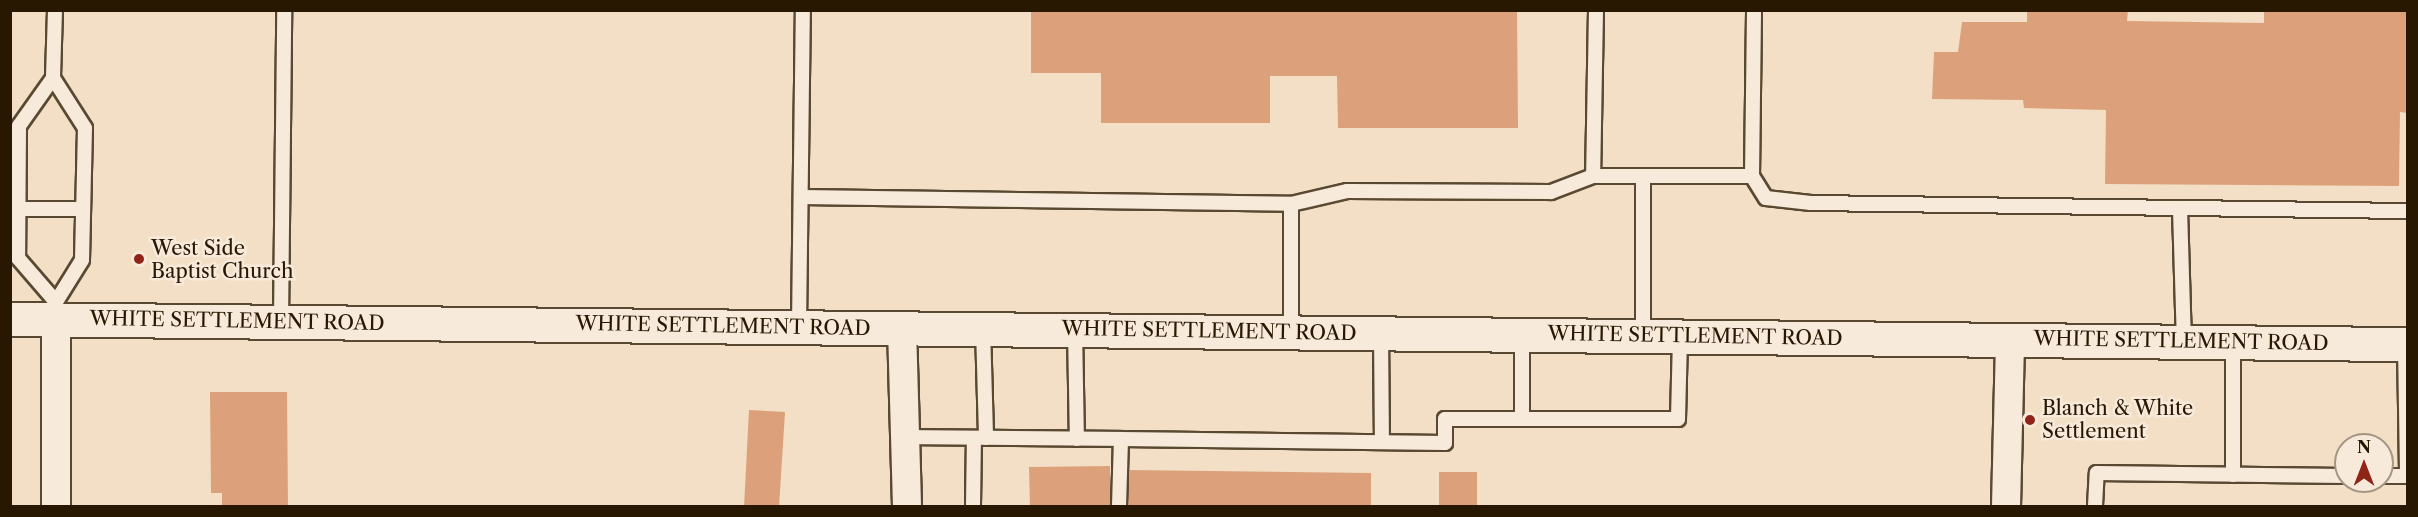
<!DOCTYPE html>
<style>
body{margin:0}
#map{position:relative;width:2418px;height:517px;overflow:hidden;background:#f2dfc6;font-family:"Libre Caslon Text",serif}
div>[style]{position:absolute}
.building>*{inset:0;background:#dca17a}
.roads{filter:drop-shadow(2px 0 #5a4932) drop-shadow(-2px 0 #5a4932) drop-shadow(0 2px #5a4932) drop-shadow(0 -2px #5a4932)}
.service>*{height:14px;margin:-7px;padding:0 7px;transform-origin:7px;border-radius:7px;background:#f7eada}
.minor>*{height:28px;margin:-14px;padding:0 14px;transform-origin:14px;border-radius:14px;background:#f7eada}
.secondary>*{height:33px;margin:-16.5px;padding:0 16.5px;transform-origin:16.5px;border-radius:16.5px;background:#f7eada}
.dots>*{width:16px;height:16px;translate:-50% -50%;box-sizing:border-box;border:3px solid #f7eada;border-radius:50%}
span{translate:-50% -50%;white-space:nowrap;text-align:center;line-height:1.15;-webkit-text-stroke:5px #f7eada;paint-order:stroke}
.poi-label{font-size:20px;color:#281701}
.left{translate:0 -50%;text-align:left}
.street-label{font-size:20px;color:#281701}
.frame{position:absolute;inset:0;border:12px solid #281701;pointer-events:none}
.north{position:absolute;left:2334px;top:433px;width:60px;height:60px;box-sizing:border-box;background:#f7eada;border:2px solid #a49683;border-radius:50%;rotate:0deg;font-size:16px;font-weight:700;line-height:24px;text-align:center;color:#281701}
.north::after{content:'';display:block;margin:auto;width:21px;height:27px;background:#8f2418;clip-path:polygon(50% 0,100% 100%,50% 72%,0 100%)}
</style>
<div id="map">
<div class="building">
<i style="clip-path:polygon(1031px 10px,1517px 10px,1518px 128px,1338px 128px,1337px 76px,1270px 76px,1270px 123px,1101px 123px,1101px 73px,1031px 73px)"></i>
<i style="clip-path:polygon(2027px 10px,2128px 10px,2127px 21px,2264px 23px,2264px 10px,2408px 10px,2408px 113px,2400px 112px,2399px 186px,2105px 184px,2106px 110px,2024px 108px,2023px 100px,1932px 99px,1934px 52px,1958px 52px,1962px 22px,2027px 22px)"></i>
<i style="clip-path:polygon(210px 392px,287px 392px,288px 507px,222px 507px,222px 493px,211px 493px)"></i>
<i style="clip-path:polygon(749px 410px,785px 412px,779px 507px,744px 507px)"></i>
<i style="clip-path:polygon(1110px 466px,1110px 507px,1030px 507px,1029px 467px)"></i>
<i style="clip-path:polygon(1129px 470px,1371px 473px,1371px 507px,1128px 507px)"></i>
<i style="clip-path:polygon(1439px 472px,1477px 472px,1477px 507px,1439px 507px)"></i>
</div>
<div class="roads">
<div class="service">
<i style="left:55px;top:10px;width:68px;rotate:91.7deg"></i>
<i style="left:53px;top:78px;width:59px;rotate:57.4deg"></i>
<i style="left:85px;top:128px;width:132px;rotate:91.3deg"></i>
<i style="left:82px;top:260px;width:49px;rotate:121.8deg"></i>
<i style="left:56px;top:302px;width:17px;rotate:90deg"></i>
<i style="left:1596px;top:10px;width:166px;rotate:91deg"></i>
<i style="left:1593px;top:176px;width:159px"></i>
<i style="left:1752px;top:176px;width:166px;rotate:-89.3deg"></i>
<i style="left:53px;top:78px;width:59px;rotate:125.3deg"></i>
<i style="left:19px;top:126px;width:132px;rotate:90.4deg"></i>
<i style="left:18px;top:258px;width:58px;rotate:49.2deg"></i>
<i style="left:1752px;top:176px;width:26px;rotate:58deg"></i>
<i style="left:1766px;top:198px;width:45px;rotate:6.3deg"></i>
<i style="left:1811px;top:203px;width:597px;rotate:0.77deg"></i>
<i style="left:801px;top:197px;width:490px;rotate:0.8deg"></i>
<i style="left:1291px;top:204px;width:57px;rotate:-13.1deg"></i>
<i style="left:1347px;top:191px;width:204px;rotate:0.3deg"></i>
<i style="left:1551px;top:192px;width:45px;rotate:-20.9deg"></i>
<i style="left:1291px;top:204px;width:128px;rotate:90deg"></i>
<i style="left:18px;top:209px;width:64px"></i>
<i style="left:2180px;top:209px;width:132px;rotate:88.3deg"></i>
<i style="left:281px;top:321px;width:311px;rotate:-89.4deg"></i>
<i style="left:799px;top:326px;width:316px;rotate:-89.3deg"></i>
<i style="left:983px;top:328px;width:110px;rotate:88.4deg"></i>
<i style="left:1075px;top:329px;width:110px;rotate:89deg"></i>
<i style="left:1381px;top:332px;width:110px;rotate:89.5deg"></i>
<i style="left:1522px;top:334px;width:85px;rotate:90deg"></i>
<i style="left:1643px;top:335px;width:159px;rotate:-90deg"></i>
<i style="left:2405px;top:344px;width:132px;rotate:89.1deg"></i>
<i style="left:906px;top:437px;width:215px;rotate:0.5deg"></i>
<i style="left:2233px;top:475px;width:133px;rotate:-90deg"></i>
<i style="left:2382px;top:476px;width:26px"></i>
<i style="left:973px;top:506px;width:68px;rotate:-89.2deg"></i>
<i style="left:1119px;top:506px;width:67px;rotate:-88.3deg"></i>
<i style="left:1121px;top:439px;width:324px;rotate:0.7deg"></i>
<i style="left:1445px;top:443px;width:24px;rotate:-90deg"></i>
<i style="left:1445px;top:419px;width:233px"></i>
<i style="left:1678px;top:419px;width:84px;rotate:-88.6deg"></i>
<i style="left:2095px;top:506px;width:33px;rotate:-87deg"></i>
<i style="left:2097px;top:473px;width:249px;rotate:0.7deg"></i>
</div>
<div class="minor">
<i style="left:56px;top:319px;width:187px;rotate:90deg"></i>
<i style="left:902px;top:327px;width:179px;rotate:88.4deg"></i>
<i style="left:2006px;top:506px;width:167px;rotate:-88.6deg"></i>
</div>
<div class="secondary">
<i style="left:10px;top:319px;width:2398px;rotate:0.6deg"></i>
</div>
</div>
<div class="dots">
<i style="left:139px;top:259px;background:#8f2418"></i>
<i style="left:2030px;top:420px;background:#8f2418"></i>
</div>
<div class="poi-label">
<span class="left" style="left:151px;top:260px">West Side<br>Baptist Church</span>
<span class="left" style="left:2042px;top:420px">Blanch &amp; White<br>Settlement</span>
</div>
<div class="street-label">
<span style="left:237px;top:321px;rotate:1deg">WHITE SETTLEMENT ROAD</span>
<span style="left:723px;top:326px;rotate:1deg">WHITE SETTLEMENT ROAD</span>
<span style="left:1209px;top:331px;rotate:1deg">WHITE SETTLEMENT ROAD</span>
<span style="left:1695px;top:336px;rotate:1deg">WHITE SETTLEMENT ROAD</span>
<span style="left:2181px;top:341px;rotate:1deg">WHITE SETTLEMENT ROAD</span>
</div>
<div class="frame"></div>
<div class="north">N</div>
</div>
